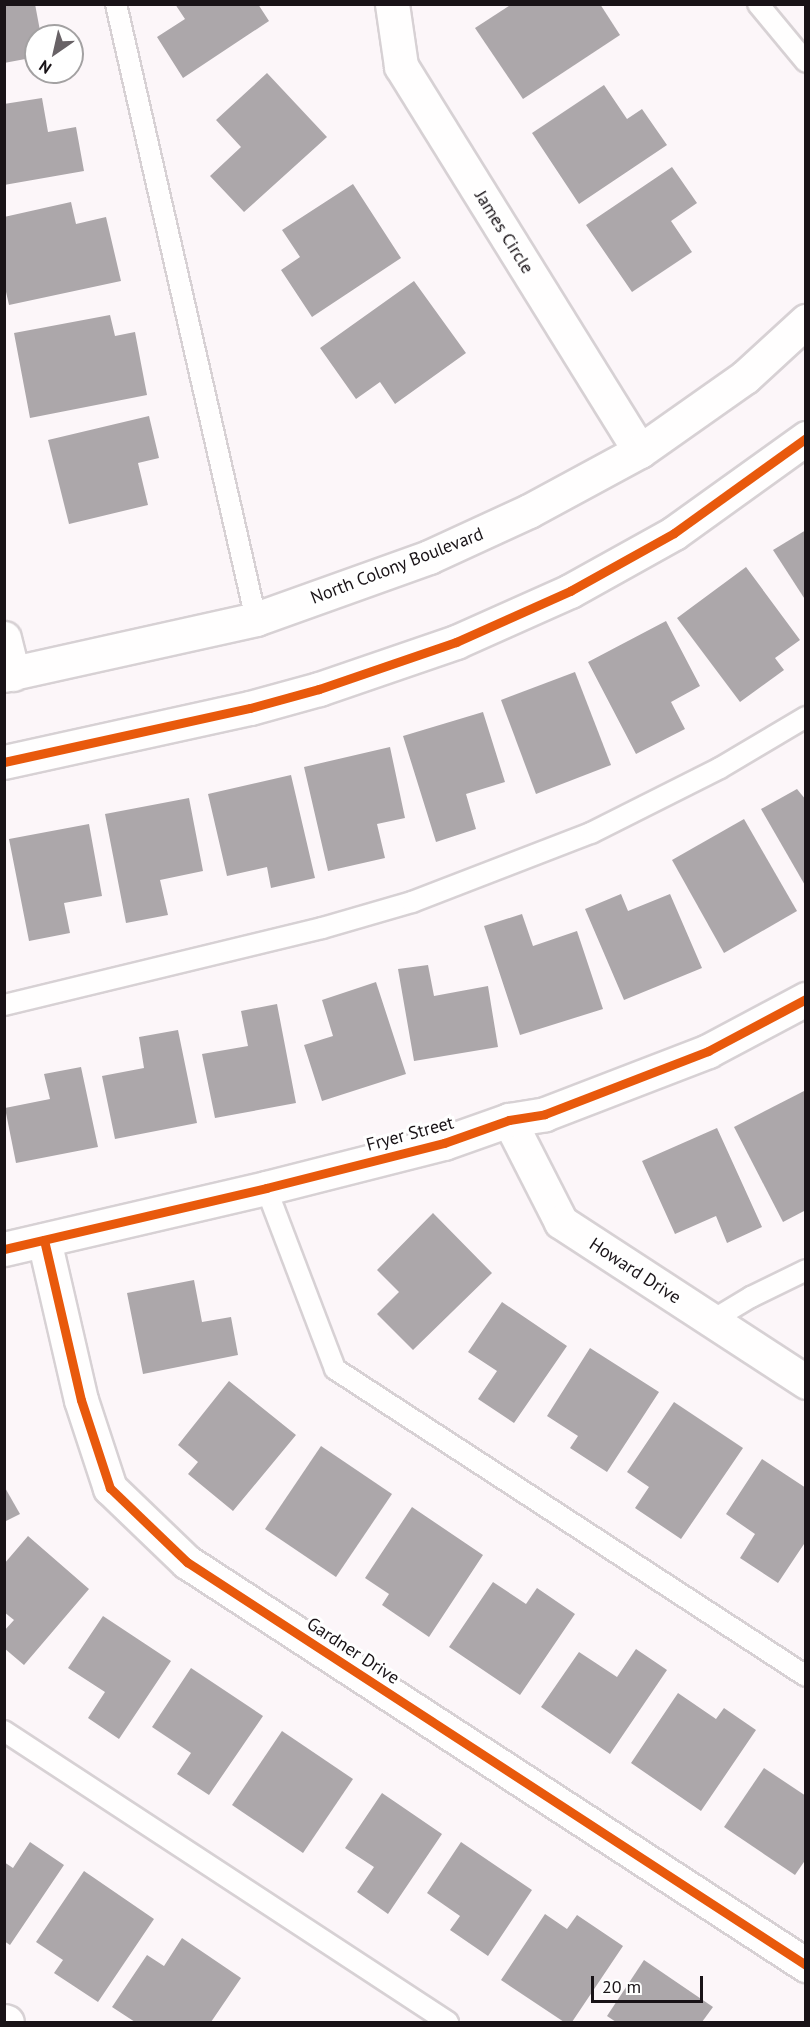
<!DOCTYPE html>
<style>
body{margin:0}
#map{position:relative;width:810px;height:2027px;overflow:hidden;background:#fcf6f9;font-family:"PT Sans",sans-serif}
div>[style]{position:absolute}
.building>*{inset:0;background:#aca7aa}
.roads{filter:drop-shadow(2px 0 #d7d1d4) drop-shadow(-2px 0 #d7d1d4) drop-shadow(0 2px #d7d1d4) drop-shadow(0 -2px #d7d1d4)}
.lane>*{height:20px;margin:-10px;padding:0 10px;transform-origin:10px;border-radius:10px;background:#fffefe}
.street>*{height:33px;margin:-16.5px;padding:0 16.5px;transform-origin:16.5px;border-radius:16.5px;background:#fffefe}
.secondary>*{height:33px;margin:-16.5px;padding:0 16.5px;transform-origin:16.5px;border-radius:16.5px;background:#fffefe}
.cycleway>*{height:9px;margin:-4.5px;padding:0 4.5px;transform-origin:4.5px;border-radius:4.5px;background:#e8590c}
span{translate:-50% -50%;white-space:nowrap;text-align:center;line-height:1.15;-webkit-text-stroke:6px #fff;paint-order:stroke}
.street-label{font-size:18px;color:#191317}
.frame{position:absolute;inset:0;border:6px solid #191317;pointer-events:none}
.north{position:absolute;left:24px;top:24px;width:60px;height:60px;box-sizing:border-box;background:#fff;border:2px solid #a3a1a2;border-radius:50%;rotate:214deg;font-size:16px;font-weight:700;line-height:24px;text-align:center;color:#191317}
.north::after{content:'';display:block;margin:auto;width:21px;height:27px;background:#686266;clip-path:polygon(50% 0,100% 100%,50% 72%,0 100%)}
.scale{position:absolute;left:591px;top:1976px;width:112px;height:27px;box-sizing:border-box;border:3px solid #191317;border-top:0;padding-left:8px;font-size:18px;line-height:21px;white-space:nowrap;color:#191317;-webkit-text-stroke:4px #fff;paint-order:stroke}
</style>
<div id="map">
<div class="building">
<i style="clip-path:polygon(4px 4px,35px 4px,41px 36px,36px 36px,36px 57px,4px 63px)"></i>
<i style="clip-path:polygon(175px 4px,258px 4px,269px 21px,183px 78px,157px 37px,185px 19px)"></i>
<i style="clip-path:polygon(512px 4px,600px 4px,620px 35px,523px 99px,475px 28px)"></i>
<i style="clip-path:polygon(267px 73px,327px 137px,244px 212px,210px 176px,241px 147px,216px 120px)"></i>
<i style="clip-path:polygon(604px 85px,627px 119px,642px 109px,667px 145px,579px 204px,532px 133px)"></i>
<i style="clip-path:polygon(42px 98px,48px 132px,76px 127px,84px 171px,4px 185px,4px 104px)"></i>
<i style="clip-path:polygon(672px 167px,697px 203px,671px 221px,692px 252px,632px 292px,586px 225px)"></i>
<i style="clip-path:polygon(353px 184px,401px 258px,312px 317px,281px 270px,300px 257px,282px 230px)"></i>
<i style="clip-path:polygon(71px 202px,76px 224px,106px 217px,121px 281px,9px 305px,4px 283px,4px 217px)"></i>
<i style="clip-path:polygon(414px 281px,466px 353px,395px 404px,380px 382px,356px 399px,320px 348px)"></i>
<i style="clip-path:polygon(110px 315px,115px 336px,135px 332px,147px 395px,30px 418px,14px 333px)"></i>
<i style="clip-path:polygon(149px 416px,159px 458px,138px 463px,148px 505px,69px 524px,48px 440px)"></i>
<i style="clip-path:polygon(806px 530px,806px 601px,773px 550px)"></i>
<i style="clip-path:polygon(746px 567px,800px 640px,775px 658px,784px 670px,740px 702px,677px 618px)"></i>
<i style="clip-path:polygon(666px 621px,700px 686px,671px 702px,685px 729px,636px 754px,588px 662px)"></i>
<i style="clip-path:polygon(575px 672px,611px 765px,536px 794px,501px 700px)"></i>
<i style="clip-path:polygon(483px 712px,505px 782px,466px 794px,476px 829px,436px 842px,403px 736px)"></i>
<i style="clip-path:polygon(390px 747px,405px 818px,377px 824px,385px 858px,328px 871px,304px 767px)"></i>
<i style="clip-path:polygon(291px 775px,315px 878px,271px 888px,267px 867px,227px 876px,208px 794px)"></i>
<i style="clip-path:polygon(797px 789px,806px 800px,806px 887px,761px 809px)"></i>
<i style="clip-path:polygon(189px 798px,203px 871px,160px 880px,168px 915px,126px 923px,105px 814px)"></i>
<i style="clip-path:polygon(744px 819px,797px 911px,724px 953px,672px 860px)"></i>
<i style="clip-path:polygon(89px 824px,102px 896px,64px 903px,70px 933px,29px 941px,9px 839px)"></i>
<i style="clip-path:polygon(621px 894px,628px 911px,670px 894px,702px 968px,624px 1000px,585px 909px)"></i>
<i style="clip-path:polygon(522px 914px,533px 946px,577px 931px,603px 1009px,520px 1035px,484px 926px)"></i>
<i style="clip-path:polygon(428px 965px,434px 996px,488px 986px,498px 1047px,414px 1061px,398px 969px)"></i>
<i style="clip-path:polygon(376px 982px,406px 1074px,322px 1101px,304px 1045px,333px 1036px,322px 1000px)"></i>
<i style="clip-path:polygon(277px 1004px,296px 1103px,215px 1118px,202px 1054px,248px 1046px,241px 1011px)"></i>
<i style="clip-path:polygon(178px 1030px,197px 1123px,115px 1139px,102px 1076px,144px 1068px,139px 1037px)"></i>
<i style="clip-path:polygon(81px 1067px,98px 1147px,16px 1163px,5px 1108px,50px 1099px,44px 1074px)"></i>
<i style="clip-path:polygon(806px 1090px,806px 1210px,783px 1222px,734px 1127px)"></i>
<i style="clip-path:polygon(717px 1128px,762px 1227px,727px 1243px,716px 1216px,675px 1234px,642px 1161px)"></i>
<i style="clip-path:polygon(433px 1213px,492px 1273px,413px 1350px,377px 1314px,399px 1292px,377px 1270px)"></i>
<i style="clip-path:polygon(194px 1280px,202px 1322px,231px 1317px,238px 1355px,143px 1374px,127px 1293px)"></i>
<i style="clip-path:polygon(502px 1302px,567px 1346px,514px 1423px,478px 1399px,497px 1371px,468px 1352px)"></i>
<i style="clip-path:polygon(590px 1348px,659px 1392px,607px 1472px,570px 1448px,578px 1436px,547px 1416px)"></i>
<i style="clip-path:polygon(229px 1381px,296px 1435px,233px 1511px,188px 1474px,198px 1462px,178px 1445px)"></i>
<i style="clip-path:polygon(674px 1402px,743px 1448px,681px 1539px,635px 1508px,649px 1487px,627px 1472px)"></i>
<i style="clip-path:polygon(321px 1446px,392px 1494px,336px 1577px,265px 1529px)"></i>
<i style="clip-path:polygon(762px 1459px,806px 1488px,806px 1541px,778px 1583px,740px 1558px,755px 1534px,726px 1514px)"></i>
<i style="clip-path:polygon(4px 1486px,20px 1514px,4px 1522px)"></i>
<i style="clip-path:polygon(412px 1507px,483px 1555px,429px 1637px,382px 1605px,389px 1594px,365px 1578px)"></i>
<i style="clip-path:polygon(28px 1536px,89px 1589px,24px 1665px,4px 1648px,4px 1631px,14px 1620px,4px 1612px,4px 1564px)"></i>
<i style="clip-path:polygon(493px 1582px,526px 1604px,537px 1588px,575px 1614px,520px 1695px,449px 1647px)"></i>
<i style="clip-path:polygon(103px 1616px,171px 1661px,119px 1739px,88px 1718px,105px 1692px,68px 1668px)"></i>
<i style="clip-path:polygon(636px 1649px,667px 1670px,610px 1754px,541px 1707px,579px 1652px,617px 1677px)"></i>
<i style="clip-path:polygon(191px 1668px,263px 1716px,209px 1795px,177px 1774px,191px 1753px,152px 1727px)"></i>
<i style="clip-path:polygon(678px 1693px,716px 1719px,724px 1708px,756px 1730px,701px 1811px,631px 1763px)"></i>
<i style="clip-path:polygon(282px 1731px,353px 1779px,303px 1853px,232px 1805px)"></i>
<i style="clip-path:polygon(764px 1768px,806px 1796px,806px 1859px,795px 1875px,724px 1827px)"></i>
<i style="clip-path:polygon(382px 1793px,442px 1834px,388px 1914px,357px 1892px,374px 1867px,345px 1848px)"></i>
<i style="clip-path:polygon(30px 1842px,64px 1865px,10px 1945px,4px 1941px,4px 1862px,13px 1868px)"></i>
<i style="clip-path:polygon(461px 1842px,532px 1890px,488px 1956px,450px 1930px,460px 1916px,427px 1893px)"></i>
<i style="clip-path:polygon(84px 1871px,154px 1919px,98px 2002px,54px 1973px,63px 1960px,36px 1942px)"></i>
<i style="clip-path:polygon(545px 1914px,567px 1929px,577px 1915px,623px 1946px,572px 2022px,564px 2022px,501px 1980px)"></i>
<i style="clip-path:polygon(182px 1938px,241px 1978px,211px 2022px,135px 2022px,112px 2007px,147px 1955px,164px 1966px)"></i>
<i style="clip-path:polygon(644px 1960px,713px 2007px,702px 2022px,616px 2022px,607px 2016px)"></i>
</div>
<div class="roads">
<div class="lane">
<i style="left:116px;top:4px;width:631px;rotate:77.18deg"></i>
<i style="left:758px;top:4px;width:75px;rotate:50.4deg"></i>
<i style="left:4px;top:1005px;width:327px;rotate:-13.6deg"></i>
<i style="left:322px;top:928px;width:94px;rotate:-16.1deg"></i>
<i style="left:412px;top:902px;width:192px;rotate:-21.1deg"></i>
<i style="left:591px;top:833px;width:144px;rotate:-26.7deg"></i>
<i style="left:720px;top:768px;width:100px;rotate:-30.7deg"></i>
<i style="left:266px;top:1188px;width:194px;rotate:69.1deg"></i>
<i style="left:335px;top:1369px;width:562px;rotate:33.1deg"></i>
<i style="left:711px;top:1321px;width:47px;rotate:-31deg"></i>
<i style="left:751px;top:1297px;width:61px;rotate:-26.1deg"></i>
<i style="left:4px;top:1731px;width:531px;rotate:33.24deg"></i>
</div>
<div class="street">
<i style="left:392px;top:4px;width:63px;rotate:81.7deg"></i>
<i style="left:401px;top:66px;width:453px;rotate:58.2deg"></i>
<i style="left:4px;top:638px;width:37px;rotate:76deg"></i>
<i style="left:4px;top:762px;width:252px;rotate:-12.4deg"></i>
<i style="left:250px;top:708px;width:72px;rotate:-15.4deg"></i>
<i style="left:319px;top:689px;width:145px;rotate:-18.9deg"></i>
<i style="left:456px;top:642px;width:125px;rotate:-24.1deg"></i>
<i style="left:570px;top:591px;width:119px;rotate:-29.1deg"></i>
<i style="left:674px;top:533px;width:163px;rotate:-35.7deg"></i>
<i style="left:509px;top:1120px;width:114px;rotate:63deg"></i>
<i style="left:561px;top:1222px;width:293px;rotate:33.1deg"></i>
<i style="left:44px;top:1240px;width:164px;rotate:77deg"></i>
<i style="left:81px;top:1400px;width:93px;rotate:71.8deg"></i>
<i style="left:110px;top:1488px;width:107px;rotate:43.9deg"></i>
<i style="left:187px;top:1562px;width:739px;rotate:33.07deg"></i>
<i style="left:4px;top:1249px;width:269px;rotate:-13.1deg"></i>
<i style="left:266px;top:1188px;width:184px;rotate:-14.2deg"></i>
<i style="left:444px;top:1143px;width:69px;rotate:-19.5deg"></i>
<i style="left:509px;top:1120px;width:36px;rotate:-9deg"></i>
<i style="left:545px;top:1114px;width:175px;rotate:-21.1deg"></i>
<i style="left:708px;top:1051px;width:111px;rotate:-28deg"></i>
<i style="left:4px;top:2021px;width:3px;rotate:18deg"></i>
</div>
<div class="secondary">
<i style="left:4px;top:675px;width:258px;rotate:-12.5deg"></i>
<i style="left:256px;top:619px;width:184px;rotate:-19.7deg"></i>
<i style="left:429px;top:557px;width:110px;rotate:-24.7deg"></i>
<i style="left:529px;top:511px;width:126px;rotate:-28.4deg"></i>
<i style="left:640px;top:451px;width:128px;rotate:-35.2deg"></i>
<i style="left:745px;top:377px;width:83px;rotate:-42.6deg"></i>
</div>
</div>
<div class="cycleway">
<i style="left:4px;top:762px;width:252px;rotate:-12.4deg"></i>
<i style="left:250px;top:708px;width:72px;rotate:-15.4deg"></i>
<i style="left:319px;top:689px;width:145px;rotate:-18.9deg"></i>
<i style="left:456px;top:642px;width:125px;rotate:-24.1deg"></i>
<i style="left:570px;top:591px;width:119px;rotate:-29.1deg"></i>
<i style="left:674px;top:533px;width:163px;rotate:-35.7deg"></i>
<i style="left:44px;top:1240px;width:164px;rotate:77deg"></i>
<i style="left:81px;top:1400px;width:93px;rotate:71.8deg"></i>
<i style="left:110px;top:1488px;width:107px;rotate:43.9deg"></i>
<i style="left:187px;top:1562px;width:739px;rotate:33.07deg"></i>
<i style="left:4px;top:1249px;width:269px;rotate:-13.1deg"></i>
<i style="left:266px;top:1188px;width:184px;rotate:-14.2deg"></i>
<i style="left:444px;top:1143px;width:69px;rotate:-19.5deg"></i>
<i style="left:509px;top:1120px;width:36px;rotate:-9deg"></i>
<i style="left:545px;top:1114px;width:175px;rotate:-21.1deg"></i>
<i style="left:708px;top:1051px;width:111px;rotate:-28deg"></i>
</div>
<div class="street-label">
<span style="left:504px;top:232px;rotate:58deg">James Circle</span>
<span style="left:397px;top:566px;rotate:-21deg">North Colony Boulevard</span>
<span style="left:410px;top:1134px;rotate:-15deg">Fryer Street</span>
<span style="left:635px;top:1271px;rotate:33deg">Howard Drive</span>
<span style="left:353px;top:1651px;rotate:33deg">Gardner Drive</span>
</div>
<div class="frame"></div>
<div class="north">N</div>
<div class="scale">20 m</div>
</div>
